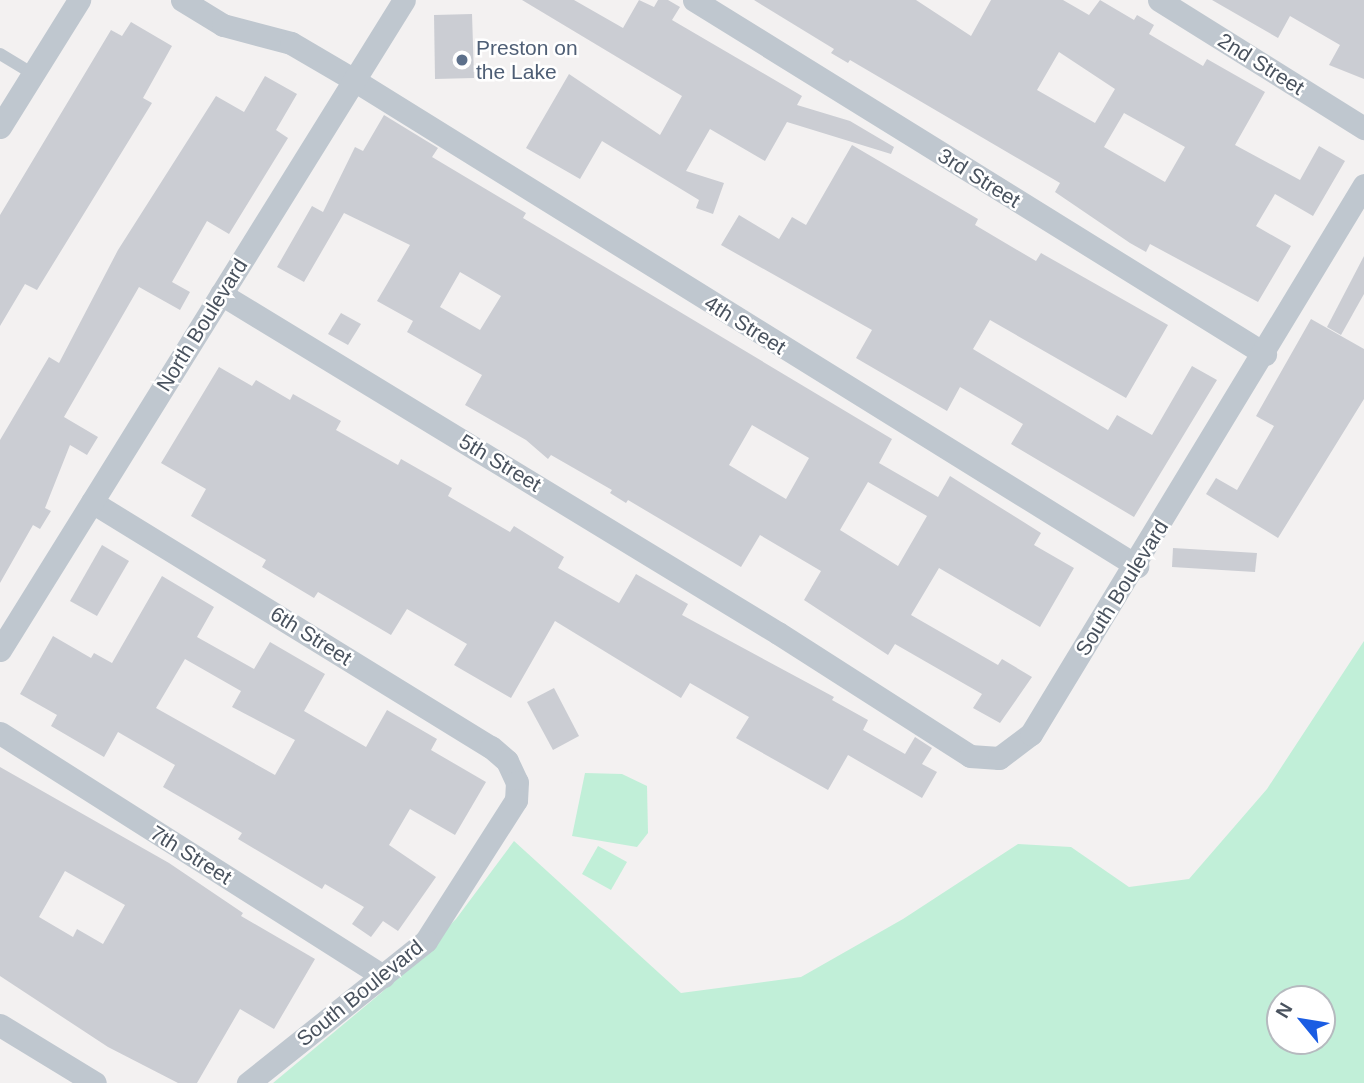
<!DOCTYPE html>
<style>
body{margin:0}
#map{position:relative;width:1364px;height:1083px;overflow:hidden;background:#f3f1f1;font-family:Arial,sans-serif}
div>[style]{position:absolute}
.green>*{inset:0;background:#c1efd8}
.building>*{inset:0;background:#cbcdd3}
.lane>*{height:12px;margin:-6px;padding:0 6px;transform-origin:6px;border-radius:6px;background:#bfc7cf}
.street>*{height:23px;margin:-11.5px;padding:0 11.5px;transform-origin:11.5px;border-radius:11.5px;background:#bfc7cf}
.dots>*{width:19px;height:19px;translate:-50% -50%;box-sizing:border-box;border:4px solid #fff;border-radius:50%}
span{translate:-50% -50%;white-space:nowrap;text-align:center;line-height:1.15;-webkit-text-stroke:5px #fff;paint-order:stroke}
.service-label{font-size:21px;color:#4e5e75}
.left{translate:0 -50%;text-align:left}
.street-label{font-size:21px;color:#49525e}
.north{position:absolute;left:1266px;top:985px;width:70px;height:70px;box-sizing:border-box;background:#fff;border:2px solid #b6babf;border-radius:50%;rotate:300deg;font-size:19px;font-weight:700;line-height:28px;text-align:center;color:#49525e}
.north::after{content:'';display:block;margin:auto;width:24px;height:32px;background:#1b5de3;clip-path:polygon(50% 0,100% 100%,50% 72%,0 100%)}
</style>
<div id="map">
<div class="green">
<i style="clip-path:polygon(evenodd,1364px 641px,1364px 1083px,273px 1083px,381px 993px,456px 919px,514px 841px,681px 993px,801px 977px,903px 919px,1018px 844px,1071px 847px,1129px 887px,1189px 879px,1267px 789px,1364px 641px,1280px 999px,1322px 999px,1322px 1041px,1280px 1041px,1280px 999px)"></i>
<i style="clip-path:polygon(585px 773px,622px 774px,647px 786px,648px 833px,637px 847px,572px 836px)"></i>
<i style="clip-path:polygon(598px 846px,627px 862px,611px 890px,582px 874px)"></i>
</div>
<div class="building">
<i style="clip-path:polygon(522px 0,574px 0,623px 28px,639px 0,654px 7px,658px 0,668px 0,680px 7px,672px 20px,802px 96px,797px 105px,850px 121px,894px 147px,891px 154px,787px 122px,765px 161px,710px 129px,686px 171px,724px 183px,713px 214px,696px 208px,699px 200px,602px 141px,580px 179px,526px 148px,569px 74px,660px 135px,682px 96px)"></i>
<i style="clip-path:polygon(evenodd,754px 0,916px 0,971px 36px,991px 0,1063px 0,1089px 15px,1100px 0,1134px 20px,1137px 15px,1154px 25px,1149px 34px,1203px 66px,1207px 59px,1265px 92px,1235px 145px,1300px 180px,1319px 146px,1345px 161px,1313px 216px,1275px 194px,1256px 226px,1291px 246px,1258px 302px,1150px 244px,1146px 252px,1130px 243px,1055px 192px,1060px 183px,850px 60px,848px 63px,831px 53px,834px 49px,754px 0,1059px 52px,1115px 89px,1095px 123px,1037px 90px,1059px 52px,754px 0,1124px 113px,1185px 147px,1165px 182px,1104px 147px,1124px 113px)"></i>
<i style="clip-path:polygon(1212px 0,1364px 0,1364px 79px,1329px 65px,1340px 45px,1290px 16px,1278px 38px)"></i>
<i style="clip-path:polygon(472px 14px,474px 78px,435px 79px,434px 15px)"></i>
<i style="clip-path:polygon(131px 22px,172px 46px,143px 98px,152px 103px,37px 290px,25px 284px,0 326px,0 215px,111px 30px,122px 36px)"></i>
<i style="clip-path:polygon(265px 76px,297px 94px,276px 130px,288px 138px,229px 234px,207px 221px,172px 282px,190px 292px,180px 310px,139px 287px,64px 417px,98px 437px,87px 455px,70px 445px,45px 508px,51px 511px,40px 529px,33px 525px,0 583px,0 440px,49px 357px,59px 363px,118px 250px,216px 96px,244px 112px)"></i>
<i style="clip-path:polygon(evenodd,384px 115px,438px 148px,432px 157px,526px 213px,523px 218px,892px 439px,879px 463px,938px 497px,950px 476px,1041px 533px,1034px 545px,1074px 568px,1040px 627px,939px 568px,911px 615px,998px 665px,1002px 659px,1032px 677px,1000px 723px,973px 708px,982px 694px,895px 644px,888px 655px,804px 600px,821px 571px,760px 535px,741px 567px,628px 500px,626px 503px,610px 493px,612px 490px,551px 455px,548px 459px,526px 440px,465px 405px,482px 375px,407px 332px,413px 321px,377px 301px,410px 245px,344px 213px,304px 282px,277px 267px,312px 206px,323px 212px,355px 147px,363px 151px,384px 115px,460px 272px,501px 296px,480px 330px,440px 307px,460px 272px,384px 115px,752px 425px,809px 458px,786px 499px,729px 465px,752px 425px,384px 115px,868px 482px,927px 516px,898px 566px,840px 530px,868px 482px)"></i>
<i style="clip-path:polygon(852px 145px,978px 219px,975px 225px,1036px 261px,1041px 253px,1168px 325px,1126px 398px,990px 320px,973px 349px,1108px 430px,1117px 415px,1152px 435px,1192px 366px,1217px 380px,1134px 517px,1011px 444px,1023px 424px,960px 387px,947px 411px,856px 358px,872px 330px,721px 245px,739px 215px,779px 239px,792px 217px,806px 225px)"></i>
<i style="clip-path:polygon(1364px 256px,1364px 294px,1341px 335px,1327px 327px)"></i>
<i style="clip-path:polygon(341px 313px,361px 324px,348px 345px,328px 334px)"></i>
<i style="clip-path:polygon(1311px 319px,1364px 349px,1364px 399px,1278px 538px,1206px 494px,1216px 478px,1237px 490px,1274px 426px,1256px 416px)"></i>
<i style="clip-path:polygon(219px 367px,252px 386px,256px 380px,290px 400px,293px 394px,341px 421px,336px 430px,398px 465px,401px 459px,452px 488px,448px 496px,510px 532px,514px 526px,564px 557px,558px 568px,619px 603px,636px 574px,688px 604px,682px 615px,834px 697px,832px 700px,868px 720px,863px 730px,905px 754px,915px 737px,932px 748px,922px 764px,937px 772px,922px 798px,848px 755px,828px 790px,736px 738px,749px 717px,690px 683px,681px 698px,555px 621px,511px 698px,454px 665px,467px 644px,407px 609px,391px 635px,318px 592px,314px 598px,262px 567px,266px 560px,191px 516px,206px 489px,161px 463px)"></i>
<i style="clip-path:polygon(102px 545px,129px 561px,97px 616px,70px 601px)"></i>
<i style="clip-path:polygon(1173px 548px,1257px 553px,1255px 572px,1172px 567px)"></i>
<i style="clip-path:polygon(evenodd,162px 576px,214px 607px,197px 637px,254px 669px,270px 642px,325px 674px,304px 711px,366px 747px,387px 710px,437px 739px,431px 750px,486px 782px,455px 835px,410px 809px,389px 845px,436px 877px,398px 931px,383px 921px,371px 937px,352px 924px,364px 907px,325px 884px,322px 889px,238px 839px,242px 833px,163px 787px,175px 765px,118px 732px,104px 757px,51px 726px,57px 715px,20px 694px,53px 636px,91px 658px,94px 653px,112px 663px,162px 576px,185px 659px,241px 691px,232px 707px,295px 740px,275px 775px,156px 708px,185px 659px)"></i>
<i style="clip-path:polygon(554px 688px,579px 736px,553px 750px,527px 702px)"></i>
<i style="clip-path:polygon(evenodd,0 767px,169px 863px,243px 913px,241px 916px,315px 959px,274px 1029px,240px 1009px,197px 1083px,178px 1083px,108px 1047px,0 976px,0 767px,65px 871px,125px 905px,103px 944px,77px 929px,73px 937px,39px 917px,65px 871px)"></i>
</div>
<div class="lane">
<i style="left:0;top:54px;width:39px;rotate:31deg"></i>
</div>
<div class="street">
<i style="left:182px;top:0;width:48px;rotate:31.4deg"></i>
<i style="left:223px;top:25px;width:70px;rotate:14.8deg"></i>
<i style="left:291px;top:43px;width:73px;rotate:30.4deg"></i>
<i style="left:354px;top:80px;width:922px;rotate:31.83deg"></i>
<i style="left:694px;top:0;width:672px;rotate:31.8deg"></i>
<i style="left:1159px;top:0;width:242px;rotate:32deg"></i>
<i style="left:0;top:127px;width:150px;rotate:-58.1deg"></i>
<i style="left:221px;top:294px;width:652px;rotate:31.33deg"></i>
<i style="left:778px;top:633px;width:228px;rotate:32.6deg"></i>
<i style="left:970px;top:756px;width:29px;rotate:4deg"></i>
<i style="left:999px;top:758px;width:40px;rotate:-37deg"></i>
<i style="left:1031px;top:734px;width:642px;rotate:-58.76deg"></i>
<i style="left:92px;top:502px;width:468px;rotate:31.6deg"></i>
<i style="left:491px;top:747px;width:21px;rotate:41deg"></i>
<i style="left:507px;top:761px;width:23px;rotate:65deg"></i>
<i style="left:517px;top:782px;width:18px;rotate:93deg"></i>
<i style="left:516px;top:800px;width:167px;rotate:122.6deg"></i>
<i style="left:426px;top:941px;width:228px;rotate:141.4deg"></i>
<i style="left:0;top:650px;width:765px;rotate:-58.14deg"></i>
<i style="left:0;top:733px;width:454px;rotate:32.4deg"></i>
<i style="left:0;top:1025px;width:111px;rotate:31.4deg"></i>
</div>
<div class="dots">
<i style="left:462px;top:60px;background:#5c6f8a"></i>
</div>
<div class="service-label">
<span class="left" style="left:476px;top:60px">Preston on<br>the Lake</span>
</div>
<div class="street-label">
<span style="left:1261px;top:64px;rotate:32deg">2nd Street</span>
<span style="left:979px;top:178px;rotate:32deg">3rd Street</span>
<span style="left:202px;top:325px;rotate:-58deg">North Boulevard</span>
<span style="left:745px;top:325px;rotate:32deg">4th Street</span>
<span style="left:500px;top:463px;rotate:31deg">5th Street</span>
<span style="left:1122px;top:588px;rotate:-58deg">South Boulevard</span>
<span style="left:311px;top:636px;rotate:32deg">6th Street</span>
<span style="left:191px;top:855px;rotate:32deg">7th Street</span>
<span style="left:360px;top:993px;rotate:-39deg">South Boulevard</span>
</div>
<div class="north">N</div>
</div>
